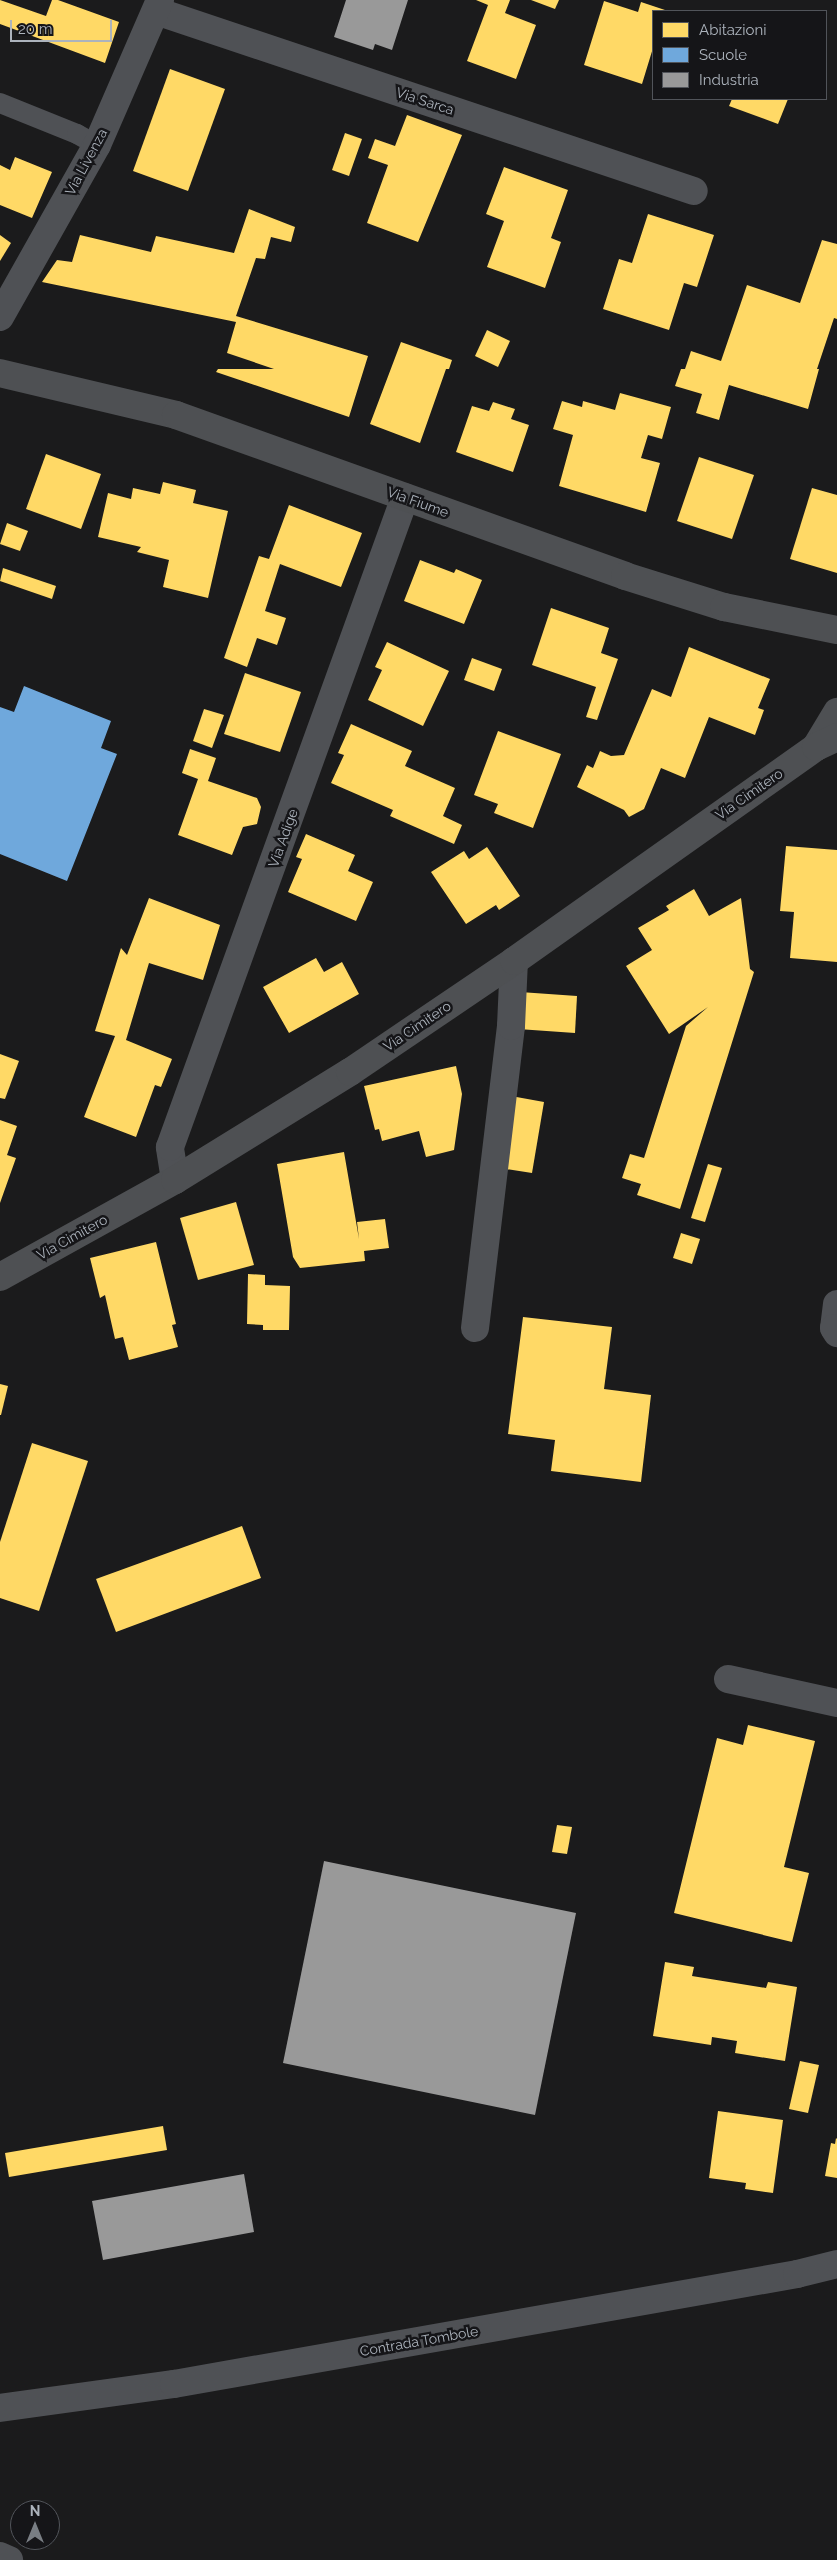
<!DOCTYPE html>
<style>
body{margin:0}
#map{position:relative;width:837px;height:2560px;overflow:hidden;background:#1b1b1c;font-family:Raleway,sans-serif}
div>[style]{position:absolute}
.homes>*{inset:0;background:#ffd966}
.schools>*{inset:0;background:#6fa8dc}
.industry>*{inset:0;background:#999}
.lane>*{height:20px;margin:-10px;padding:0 10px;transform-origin:10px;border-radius:10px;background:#4f5155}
.street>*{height:28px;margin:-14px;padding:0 14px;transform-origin:14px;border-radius:14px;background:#4f5155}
.secondary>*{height:28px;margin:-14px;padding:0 14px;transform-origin:14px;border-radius:14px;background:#4e5053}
span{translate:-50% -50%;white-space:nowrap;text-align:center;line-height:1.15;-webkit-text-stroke:5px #151518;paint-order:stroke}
.street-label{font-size:14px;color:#acb3bc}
.legend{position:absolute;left:652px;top:10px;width:175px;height:90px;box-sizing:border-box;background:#151518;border:1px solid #51545a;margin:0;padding:6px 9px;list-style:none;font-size:15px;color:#acb3bc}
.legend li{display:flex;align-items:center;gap:10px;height:25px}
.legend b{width:25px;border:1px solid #51545a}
.north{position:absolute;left:10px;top:2500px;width:50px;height:50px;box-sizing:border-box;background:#151518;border:1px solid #51545a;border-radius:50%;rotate:0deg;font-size:14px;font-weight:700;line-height:20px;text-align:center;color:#acb3bc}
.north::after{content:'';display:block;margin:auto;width:18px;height:22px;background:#797e84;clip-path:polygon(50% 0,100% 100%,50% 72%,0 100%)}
.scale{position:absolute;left:10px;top:20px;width:102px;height:22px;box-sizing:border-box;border:2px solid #acb3bc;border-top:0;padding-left:6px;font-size:15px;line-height:18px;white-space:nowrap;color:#acb3bc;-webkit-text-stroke:4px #151518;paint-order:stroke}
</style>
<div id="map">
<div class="homes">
<i style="clip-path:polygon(0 0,46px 16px,52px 0,58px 0,119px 22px,105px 63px,0 24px)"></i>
<i style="clip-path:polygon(476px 0,510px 0,505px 13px,536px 25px,516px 79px,467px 61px,488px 5px)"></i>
<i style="clip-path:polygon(531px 0,559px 0,555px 9px)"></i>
<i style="clip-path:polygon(604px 1px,638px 12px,641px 2px,668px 11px,653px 11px,653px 48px,642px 84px,584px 65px)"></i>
<i style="clip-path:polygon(170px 69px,225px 89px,188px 191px,133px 171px)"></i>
<i style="clip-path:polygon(732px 99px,788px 99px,778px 124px,729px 106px)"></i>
<i style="clip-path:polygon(407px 115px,462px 135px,418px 242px,367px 223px,388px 165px,368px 158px,375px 139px,395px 146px)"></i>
<i style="clip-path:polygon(345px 133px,362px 139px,349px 176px,332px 170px)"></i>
<i style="clip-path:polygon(15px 157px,52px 172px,32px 218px,0 205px,0 165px,10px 170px)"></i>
<i style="clip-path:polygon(504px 167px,568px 190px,551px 238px,561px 242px,545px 288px,487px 267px,504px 221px,486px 214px)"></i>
<i style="clip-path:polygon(249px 209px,295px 227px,291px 242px,271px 237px,265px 259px,256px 258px,236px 316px,368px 356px,349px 417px,216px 372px,218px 369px,274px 369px,227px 353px,236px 322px,42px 282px,57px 260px,72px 262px,80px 235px,151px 252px,156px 236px,234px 253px)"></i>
<i style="clip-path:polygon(648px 214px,714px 235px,697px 287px,684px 283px,669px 330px,603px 309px,619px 259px,632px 263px)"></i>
<i style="clip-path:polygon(0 235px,11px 243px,0 261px)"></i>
<i style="clip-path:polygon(822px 240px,837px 244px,837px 319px,834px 318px,817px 369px,819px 369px,808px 409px,729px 385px,719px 420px,696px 413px,702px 394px,675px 386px,681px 369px,685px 369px,691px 351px,721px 361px,747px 285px,800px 303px)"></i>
<i style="clip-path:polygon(487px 330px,510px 341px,498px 367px,475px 356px)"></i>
<i style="clip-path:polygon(401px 342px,452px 360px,449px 369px,446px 369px,420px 443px,370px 424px)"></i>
<i style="clip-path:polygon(620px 393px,671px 407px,662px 439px,648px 435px,641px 458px,660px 463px,646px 512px,559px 486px,573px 435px,553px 429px,562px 401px,582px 407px,583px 401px,615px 410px)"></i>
<i style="clip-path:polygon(493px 402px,515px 409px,511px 419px,529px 425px,513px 472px,456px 452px,472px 406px,489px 411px)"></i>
<i style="clip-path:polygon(46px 454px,101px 474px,81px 529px,26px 509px)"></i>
<i style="clip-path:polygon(699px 457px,754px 475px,732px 539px,677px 521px)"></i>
<i style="clip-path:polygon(163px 482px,196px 490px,193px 503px,228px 511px,208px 598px,163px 587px,169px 560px,137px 552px,141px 547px,98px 537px,108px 493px,131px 499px,133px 488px,160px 494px)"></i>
<i style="clip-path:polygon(812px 488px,837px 495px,837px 573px,790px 559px)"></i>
<i style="clip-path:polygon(289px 505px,362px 533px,341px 587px,280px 564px,265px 611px,286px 618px,277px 645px,257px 638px,247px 667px,224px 658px,259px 556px,269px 559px)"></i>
<i style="clip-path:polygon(7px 523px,28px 531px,20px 551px,0 544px)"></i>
<i style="clip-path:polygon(420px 560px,454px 573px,456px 569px,482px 580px,464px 624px,404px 601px)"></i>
<i style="clip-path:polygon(3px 568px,56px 586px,52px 599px,0 581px)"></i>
<i style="clip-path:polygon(551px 608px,609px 628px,601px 653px,618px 659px,597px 720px,586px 717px,596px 687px,532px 665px)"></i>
<i style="clip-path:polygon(387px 642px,449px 671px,423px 726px,368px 700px,382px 670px,375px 667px)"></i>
<i style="clip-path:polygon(689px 647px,770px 679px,758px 708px,764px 710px,755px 735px,709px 717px,685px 778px,661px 768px,644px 809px,629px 817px,624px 810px,577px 787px,587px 765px,593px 768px,600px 751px,611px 756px,624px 755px,652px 689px,671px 697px)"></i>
<i style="clip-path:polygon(472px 658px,502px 669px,494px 691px,464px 680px)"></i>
<i style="clip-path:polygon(245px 673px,301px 692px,280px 752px,224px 734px)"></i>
<i style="clip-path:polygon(204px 709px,224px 715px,212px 748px,193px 741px)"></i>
<i style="clip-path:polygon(351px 724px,412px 751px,405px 766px,455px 788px,443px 816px,462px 825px,454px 844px,390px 816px,393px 810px,331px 783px,344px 755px,338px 753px)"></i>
<i style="clip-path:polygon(498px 731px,561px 754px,533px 828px,494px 813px,498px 804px,474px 795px)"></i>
<i style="clip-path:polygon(190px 749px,216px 758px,208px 781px,257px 798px,261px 807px,257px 824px,243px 827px,232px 855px,178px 835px,198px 779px,182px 773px)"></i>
<i style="clip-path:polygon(306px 834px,355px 855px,348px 871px,373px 882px,356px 921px,288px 892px,302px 859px,296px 857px)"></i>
<i style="clip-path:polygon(786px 846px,837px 850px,837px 962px,790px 958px,794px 912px,780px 911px)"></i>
<i style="clip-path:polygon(487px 847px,520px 896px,499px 910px,496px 905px,466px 924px,431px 872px,464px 851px,469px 859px)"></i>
<i style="clip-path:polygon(694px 889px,709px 916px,741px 898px,750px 969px,754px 972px,680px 1209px,637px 1195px,641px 1184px,622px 1178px,630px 1154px,644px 1158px,686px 1026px,708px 1007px,669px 1034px,626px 966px,652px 950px,638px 928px,669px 910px,666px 906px)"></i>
<i style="clip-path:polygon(149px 898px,220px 925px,203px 980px,149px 963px,126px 1040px,172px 1059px,161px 1087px,155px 1085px,136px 1137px,84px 1117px,115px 1036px,95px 1031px,121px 948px,127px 955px)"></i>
<i style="clip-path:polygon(316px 958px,324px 972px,342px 962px,359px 994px,289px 1033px,263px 987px)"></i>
<i style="clip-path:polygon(520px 992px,577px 996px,575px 1033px,518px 1029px)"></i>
<i style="clip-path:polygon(0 1054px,19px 1061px,5px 1099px,0 1098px)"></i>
<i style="clip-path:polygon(456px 1066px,462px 1094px,454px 1150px,426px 1157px,419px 1131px,382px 1141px,379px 1129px,375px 1130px,364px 1086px)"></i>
<i style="clip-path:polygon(511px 1096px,544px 1102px,532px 1173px,499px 1168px)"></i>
<i style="clip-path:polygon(0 1120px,17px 1126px,7px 1155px,16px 1158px,0 1203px)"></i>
<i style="clip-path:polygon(344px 1152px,359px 1239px,357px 1222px,385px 1219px,389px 1248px,364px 1251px,365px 1261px,300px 1268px,293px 1257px,277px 1164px)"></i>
<i style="clip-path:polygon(708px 1164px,722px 1168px,705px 1222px,691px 1218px)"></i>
<i style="clip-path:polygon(236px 1202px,254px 1265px,198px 1280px,180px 1218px)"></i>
<i style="clip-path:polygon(681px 1233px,700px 1239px,692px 1264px,673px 1258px)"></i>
<i style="clip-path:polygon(156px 1242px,176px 1324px,172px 1325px,178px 1347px,129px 1360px,123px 1337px,115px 1339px,105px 1295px,100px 1298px,90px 1258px)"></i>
<i style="clip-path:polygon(248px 1274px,265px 1275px,265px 1285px,290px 1286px,289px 1330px,263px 1330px,263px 1325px,247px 1324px)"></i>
<i style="clip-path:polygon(523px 1317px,612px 1327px,604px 1389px,651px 1395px,641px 1482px,551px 1471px,555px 1440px,508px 1434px)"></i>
<i style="clip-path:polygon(0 1384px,8px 1386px,1px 1415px,0 1415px)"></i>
<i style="clip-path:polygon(32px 1443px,88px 1461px,39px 1611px,0 1598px,0 1542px)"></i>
<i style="clip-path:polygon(242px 1526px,261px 1578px,116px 1632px,96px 1579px)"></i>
<i style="clip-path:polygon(748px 1725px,815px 1741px,784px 1867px,809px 1873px,792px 1942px,674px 1913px,717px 1738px,743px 1745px)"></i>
<i style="clip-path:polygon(557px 1825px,572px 1827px,567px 1854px,552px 1852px)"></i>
<i style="clip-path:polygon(665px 1962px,694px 1967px,692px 1976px,766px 1988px,768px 1982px,797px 1987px,785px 2061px,735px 2053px,737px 2041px,712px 2037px,711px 2045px,653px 2036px)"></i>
<i style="clip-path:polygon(800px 2061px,819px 2065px,808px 2113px,789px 2109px)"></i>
<i style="clip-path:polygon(718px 2111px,783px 2120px,773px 2193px,745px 2189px,746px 2183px,709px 2178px)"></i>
<i style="clip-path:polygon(163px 2126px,167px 2150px,9px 2177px,5px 2153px)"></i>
<i style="clip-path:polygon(836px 2138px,837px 2139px,837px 2178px,825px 2176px,831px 2143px,835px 2144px)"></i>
</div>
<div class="schools">
<i style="clip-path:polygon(24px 686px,111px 721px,101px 748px,117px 754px,67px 881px,0 854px,0 707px,14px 712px)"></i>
</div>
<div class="industry">
<i style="clip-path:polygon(346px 0,408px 0,392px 50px,375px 44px,373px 50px,334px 37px)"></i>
<i style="clip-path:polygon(324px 1861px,576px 1913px,535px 2115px,283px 2063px)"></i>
<i style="clip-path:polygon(244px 2174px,254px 2232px,103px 2260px,92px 2201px)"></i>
</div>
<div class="lane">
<i style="left:0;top:103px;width:83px;rotate:21.9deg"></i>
<i style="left:77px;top:134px;width:23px;rotate:29deg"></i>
</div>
<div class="street">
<i style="left:156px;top:11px;width:567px;rotate:18.5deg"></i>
<i style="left:0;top:317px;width:197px;rotate:-60.6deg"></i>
<i style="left:97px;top:145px;width:158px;rotate:-66.5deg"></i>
<i style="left:175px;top:1180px;width:33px;rotate:-99deg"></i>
<i style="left:170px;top:1147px;width:691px;rotate:-70.12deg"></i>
<i style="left:837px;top:1304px;width:24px;rotate:97deg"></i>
<i style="left:834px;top:1328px;width:6px;rotate:59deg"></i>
<i style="left:475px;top:1328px;width:304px;rotate:-83.2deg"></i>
<i style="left:511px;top:1026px;width:65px;rotate:-87.4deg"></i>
<i style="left:728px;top:1679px;width:112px;rotate:12.4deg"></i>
<i style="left:0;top:2408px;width:176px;rotate:-7.9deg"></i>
<i style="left:174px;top:2384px;width:633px;rotate:-10.01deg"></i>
<i style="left:797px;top:2274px;width:41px;rotate:-14deg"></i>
<i style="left:0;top:2556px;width:10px;rotate:24deg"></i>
</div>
<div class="secondary">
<i style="left:0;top:373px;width:181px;rotate:13.4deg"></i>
<i style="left:176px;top:415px;width:477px;rotate:19.7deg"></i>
<i style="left:625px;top:576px;width:104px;rotate:17.4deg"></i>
<i style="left:724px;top:607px;width:115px;rotate:11.5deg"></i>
<i style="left:816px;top:747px;width:41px;rotate:-59deg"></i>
<i style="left:0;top:1277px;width:200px;rotate:-29deg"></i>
<i style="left:175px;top:1180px;width:206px;rotate:-31.7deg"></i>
<i style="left:350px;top:1072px;width:198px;rotate:-34.1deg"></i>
<i style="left:514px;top:961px;width:370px;rotate:-35.3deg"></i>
<i style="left:816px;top:747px;width:23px;rotate:-25deg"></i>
</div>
<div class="street-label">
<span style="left:425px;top:101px;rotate:18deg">Via Sarca</span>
<span style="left:86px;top:162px;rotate:-62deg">Via Livenza</span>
<span style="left:418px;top:502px;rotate:20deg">Via Fiume</span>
<span style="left:749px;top:794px;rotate:-35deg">Via Cimitero</span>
<span style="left:283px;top:838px;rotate:-70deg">Via Adige</span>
<span style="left:417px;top:1026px;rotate:-34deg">Via Cimitero</span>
<span style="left:72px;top:1237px;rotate:-29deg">Via Cimitero</span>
<span style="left:419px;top:2341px;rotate:-10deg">Contrada Tombole</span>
</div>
<ul class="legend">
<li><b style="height:14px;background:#ffd966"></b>Abitazioni</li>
<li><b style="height:14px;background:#6fa8dc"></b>Scuole</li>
<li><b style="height:14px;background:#999"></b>Industria</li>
</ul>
<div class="north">N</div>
<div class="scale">20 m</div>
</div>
